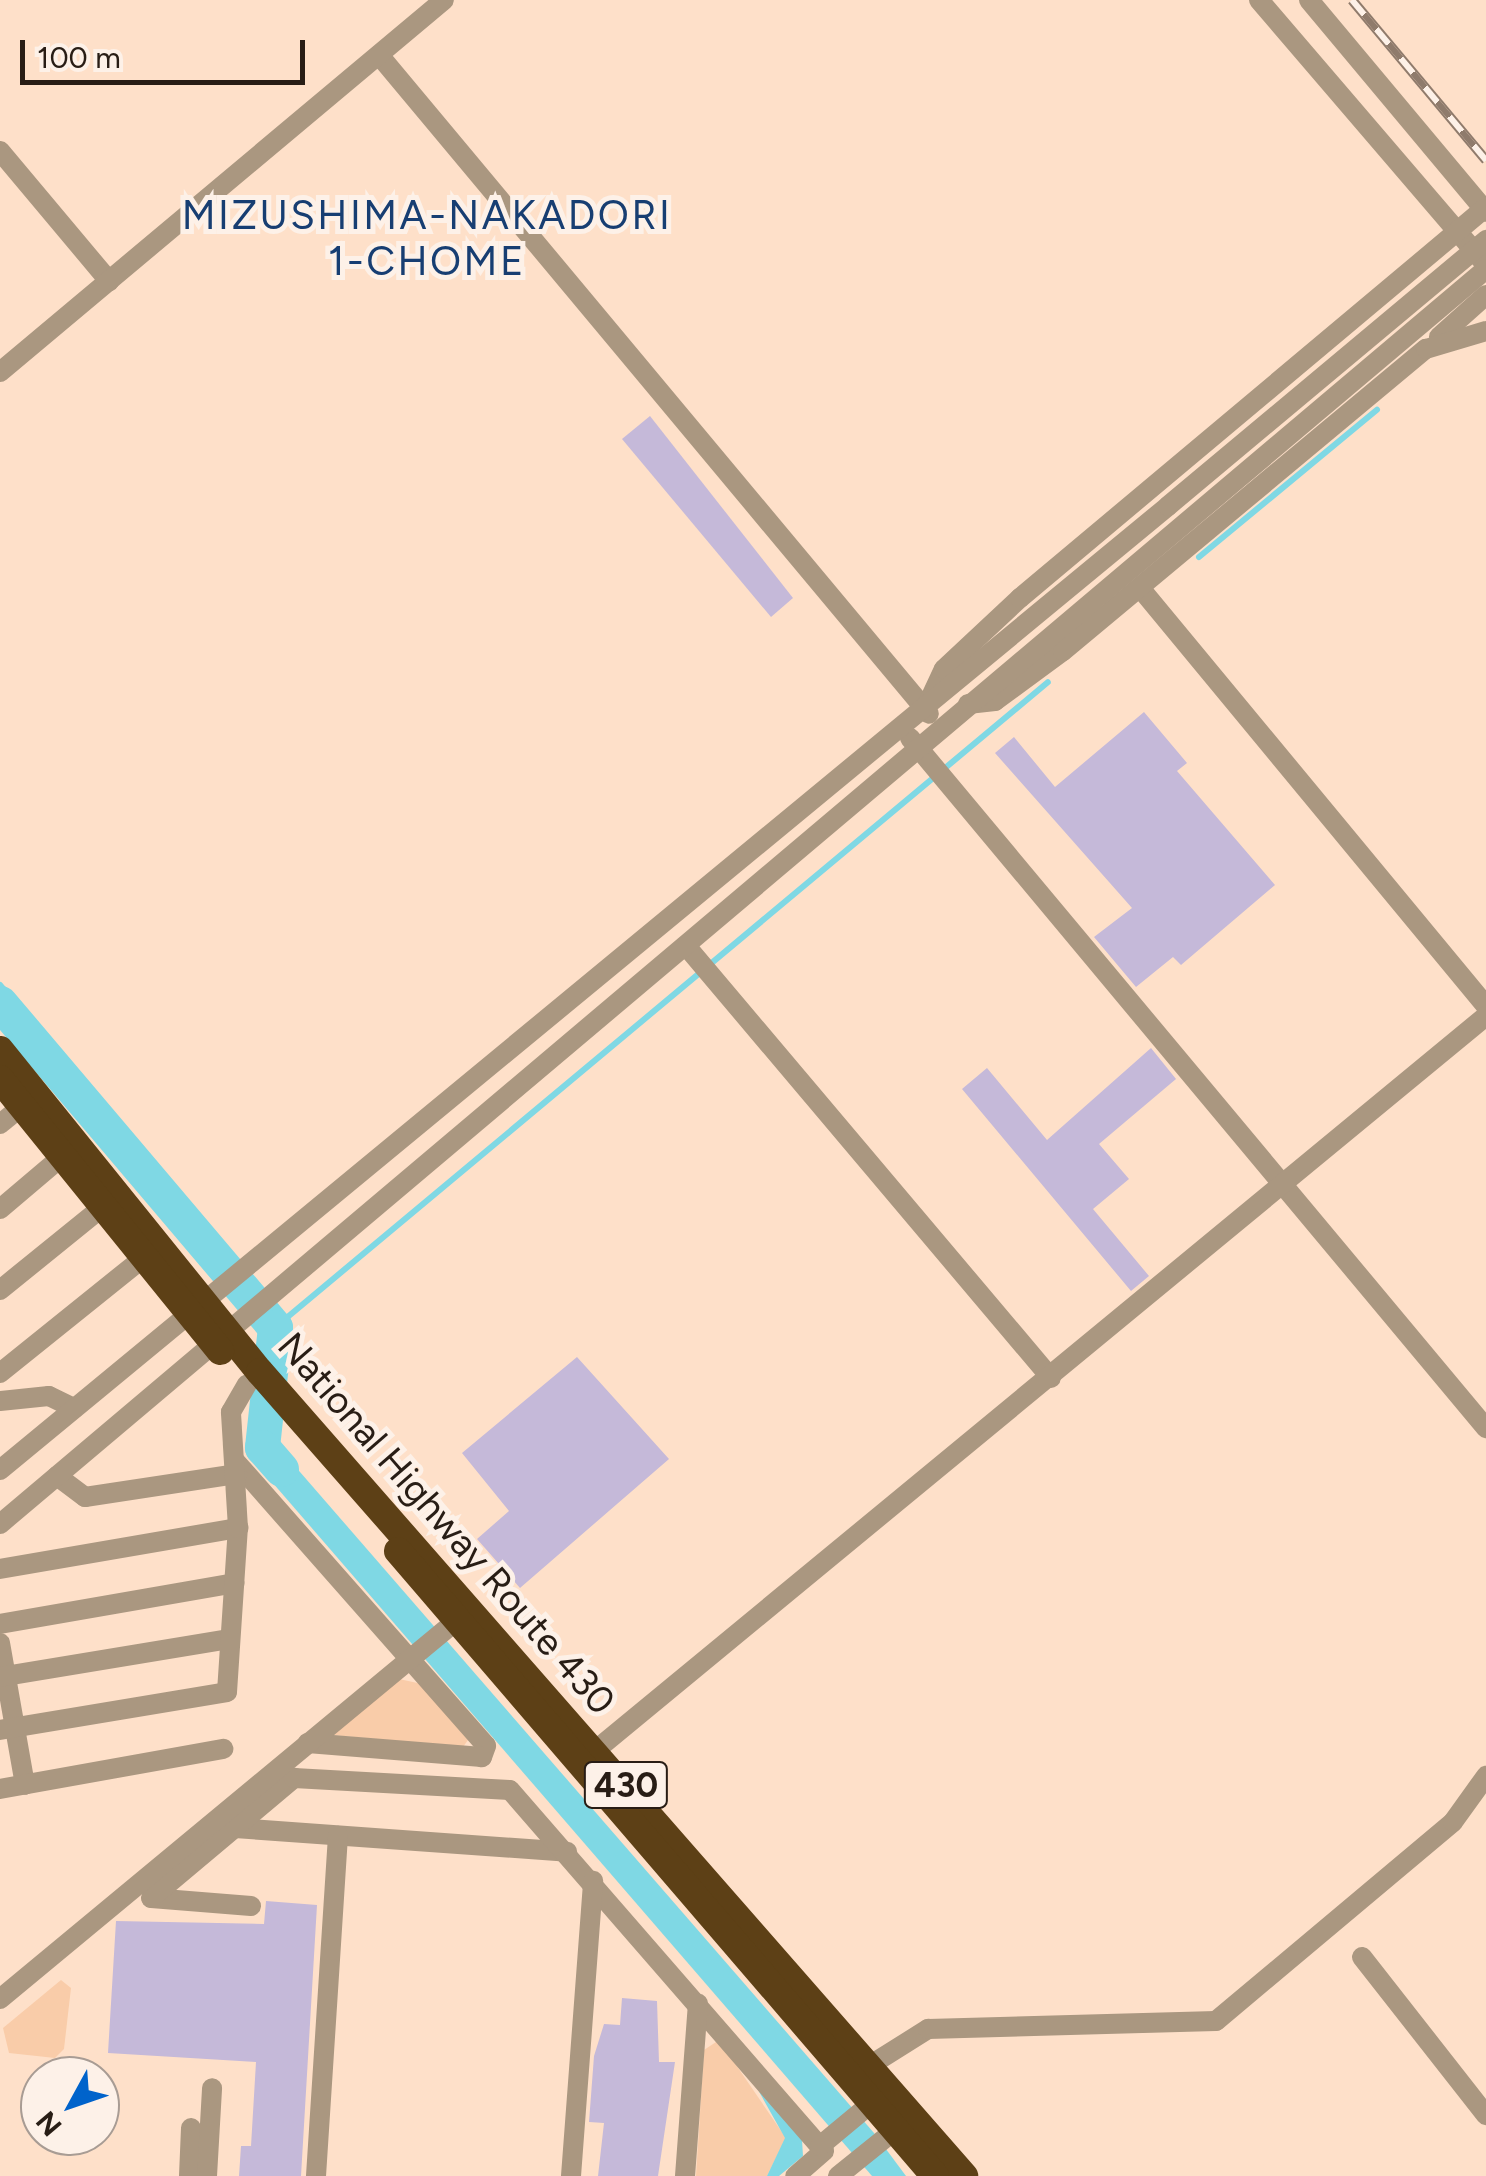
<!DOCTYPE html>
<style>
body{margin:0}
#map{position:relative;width:1486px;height:2176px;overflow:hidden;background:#fee0c9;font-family:Figtree,sans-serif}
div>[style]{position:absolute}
.green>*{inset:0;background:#f9cca9}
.water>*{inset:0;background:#7fd8e4}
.stream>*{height:6px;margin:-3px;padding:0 3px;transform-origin:3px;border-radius:3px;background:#7fd8e4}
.river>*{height:35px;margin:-17.5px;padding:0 17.5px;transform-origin:17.5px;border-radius:17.5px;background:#7fd8e4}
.building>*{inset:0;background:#c5b9d9}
.minor>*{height:20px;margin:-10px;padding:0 10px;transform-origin:10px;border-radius:10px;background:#aa9780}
.highway>*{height:28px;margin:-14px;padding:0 14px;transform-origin:14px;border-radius:14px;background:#5d4016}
.rail>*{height:10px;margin-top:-5px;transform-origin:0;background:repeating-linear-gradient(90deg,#fdf1e8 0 19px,#8f7b6c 0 38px);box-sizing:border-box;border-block:2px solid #8f7b6c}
.minor-bridge>*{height:20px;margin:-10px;padding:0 10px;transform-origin:10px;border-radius:10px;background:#aa9780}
span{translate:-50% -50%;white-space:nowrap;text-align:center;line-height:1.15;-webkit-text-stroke:10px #fdf1e8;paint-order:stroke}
.shield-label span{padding:2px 8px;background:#fdf1e8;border:2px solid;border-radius:8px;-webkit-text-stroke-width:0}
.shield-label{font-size:35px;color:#281d15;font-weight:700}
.street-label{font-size:38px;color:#281d15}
.neighbourhood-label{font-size:40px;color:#173e72;letter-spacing:2.5px}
.north{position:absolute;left:20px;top:2056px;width:100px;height:100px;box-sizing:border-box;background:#fdf1e8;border:2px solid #a89c94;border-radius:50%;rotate:230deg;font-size:28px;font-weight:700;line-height:40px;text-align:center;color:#281d15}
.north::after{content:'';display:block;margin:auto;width:35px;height:45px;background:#0063cb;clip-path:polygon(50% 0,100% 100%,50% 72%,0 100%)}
.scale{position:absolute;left:20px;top:40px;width:285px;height:45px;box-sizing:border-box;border:5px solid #281d15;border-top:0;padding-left:12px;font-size:30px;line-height:35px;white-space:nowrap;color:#281d15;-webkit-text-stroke:8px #fdf1e8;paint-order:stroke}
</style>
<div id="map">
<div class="green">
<i style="clip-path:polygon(399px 1679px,422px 1684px,468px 1740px,463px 1747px,332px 1735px)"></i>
<i style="clip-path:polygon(61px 1980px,71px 1988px,64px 2049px,55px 2058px,9px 2053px,3px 2028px)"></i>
<i style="clip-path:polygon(719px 2040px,786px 2138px,767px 2176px,696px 2176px,704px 2050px)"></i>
</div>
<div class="water">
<i style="clip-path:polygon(254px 1419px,874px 2133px,906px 2176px,872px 2176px,253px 1460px)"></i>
<i style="clip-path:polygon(757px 2088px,802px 2140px,803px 2156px,779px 2176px,767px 2176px,785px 2138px)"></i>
</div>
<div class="stream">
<i style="left:1199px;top:557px;width:231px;rotate:-39.6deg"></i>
<i style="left:0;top:985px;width:439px;rotate:49.8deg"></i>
<i style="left:284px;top:1320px;width:995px;rotate:-39.86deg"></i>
</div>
<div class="river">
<i style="left:0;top:1003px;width:425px;rotate:49.7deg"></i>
<i style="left:275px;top:1327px;width:121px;rotate:96.2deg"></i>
<i style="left:262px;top:1447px;width:29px;rotate:49deg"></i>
</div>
<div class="building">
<i style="clip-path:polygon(650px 416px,793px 598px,771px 617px,622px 439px)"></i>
<i style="clip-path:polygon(1144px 712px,1187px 763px,1177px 771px,1275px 885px,1181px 965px,1173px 957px,1136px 987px,1094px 937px,1132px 908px,995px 753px,1014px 737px,1055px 787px)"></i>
<i style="clip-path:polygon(1151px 1048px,1176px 1079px,1099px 1144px,1129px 1179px,1093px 1209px,1149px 1276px,1131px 1291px,962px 1089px,987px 1068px,1047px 1140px)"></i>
<i style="clip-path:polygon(577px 1357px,669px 1459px,520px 1588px,477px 1539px,509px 1511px,462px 1453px)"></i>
<i style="clip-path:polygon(266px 1901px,317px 1905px,301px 2176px,239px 2176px,241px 2146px,251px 2146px,256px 2062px,108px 2053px,116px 1921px,264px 1924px)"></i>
<i style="clip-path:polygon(622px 1998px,657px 2001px,659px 2062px,675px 2062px,658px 2176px,598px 2176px,604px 2123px,589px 2122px,594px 2056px,604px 2024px,620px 2025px)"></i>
</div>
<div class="minor">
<i style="left:1259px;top:0;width:348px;rotate:49.4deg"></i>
<i style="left:1309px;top:0;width:276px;rotate:50.1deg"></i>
<i style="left:379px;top:55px;width:858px;rotate:50.15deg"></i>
<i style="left:0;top:151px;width:170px;rotate:50deg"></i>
<i style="left:1439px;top:337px;width:63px;rotate:-41.8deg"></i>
<i style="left:0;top:372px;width:579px;rotate:-39.96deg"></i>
<i style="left:1141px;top:589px;width:541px;rotate:50.4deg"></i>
<i style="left:929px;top:701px;width:35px;rotate:-65deg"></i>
<i style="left:944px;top:669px;width:104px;rotate:-43.1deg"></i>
<i style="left:1020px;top:598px;width:605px;rotate:-39.98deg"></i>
<i style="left:968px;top:704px;width:27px;rotate:-6deg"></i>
<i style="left:995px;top:701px;width:84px;rotate:-36.3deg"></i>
<i style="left:1063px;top:651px;width:472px;rotate:-39.8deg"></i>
<i style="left:1426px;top:349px;width:63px;rotate:-16.7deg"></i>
<i style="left:910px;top:738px;width:899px;rotate:50.15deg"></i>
<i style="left:687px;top:947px;width:564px;rotate:49.82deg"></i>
<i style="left:0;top:1124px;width:38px;rotate:-39deg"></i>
<i style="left:0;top:1209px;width:93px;rotate:-40.2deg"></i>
<i style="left:0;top:1290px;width:143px;rotate:-39deg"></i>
<i style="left:0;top:1373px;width:198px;rotate:-38.8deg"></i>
<i style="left:0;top:1401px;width:49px;rotate:-5.8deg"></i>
<i style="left:49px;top:1396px;width:28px;rotate:26deg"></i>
<i style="left:236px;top:1462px;width:378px;rotate:48.6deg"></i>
<i style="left:486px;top:1746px;width:12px;rotate:110deg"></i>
<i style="left:482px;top:1757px;width:175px;rotate:-175.4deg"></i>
<i style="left:0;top:1470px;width:1514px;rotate:-39.53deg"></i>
<i style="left:57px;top:1476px;width:35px;rotate:37deg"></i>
<i style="left:85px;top:1497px;width:154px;rotate:-8.6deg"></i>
<i style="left:0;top:1524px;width:1945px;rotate:-40.18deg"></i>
<i style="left:0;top:1569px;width:242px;rotate:-9.8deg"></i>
<i style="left:0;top:1624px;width:238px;rotate:-9.9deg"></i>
<i style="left:0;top:1643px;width:144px;rotate:80deg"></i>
<i style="left:0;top:1677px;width:233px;rotate:-9.4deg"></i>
<i style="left:0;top:1730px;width:230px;rotate:-9.5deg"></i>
<i style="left:227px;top:1692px;width:164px;rotate:-86.2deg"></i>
<i style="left:238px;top:1528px;width:116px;rotate:-93.5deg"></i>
<i style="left:231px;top:1412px;width:32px;rotate:-60deg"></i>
<i style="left:585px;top:1759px;width:1168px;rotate:-39.51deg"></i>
<i style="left:0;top:1789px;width:227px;rotate:-10.2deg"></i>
<i style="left:235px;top:1828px;width:333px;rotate:4.1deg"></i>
<i style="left:251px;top:1906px;width:100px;rotate:-175.4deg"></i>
<i style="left:151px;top:1898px;width:187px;rotate:-40deg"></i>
<i style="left:294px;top:1778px;width:216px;rotate:3.2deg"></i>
<i style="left:510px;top:1790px;width:478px;rotate:49deg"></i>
<i style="left:824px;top:2151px;width:38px;rotate:139deg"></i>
<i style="left:1362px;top:1957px;width:201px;rotate:51.9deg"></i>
<i style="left:0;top:1999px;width:608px;rotate:-39.66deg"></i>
<i style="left:869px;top:2066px;width:70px;rotate:-32.1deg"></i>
<i style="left:928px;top:2029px;width:288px;rotate:-1.6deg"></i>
<i style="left:1216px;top:2021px;width:309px;rotate:-40deg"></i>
<i style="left:1453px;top:1822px;width:57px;rotate:-54.3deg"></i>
<i style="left:820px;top:2146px;width:78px;rotate:-39.8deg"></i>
<i style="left:189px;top:2176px;width:48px;rotate:-87.6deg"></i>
<i style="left:207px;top:2176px;width:88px;rotate:-86.7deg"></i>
<i style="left:316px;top:2176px;width:341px;rotate:-86.3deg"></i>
<i style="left:571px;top:2176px;width:296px;rotate:-85.7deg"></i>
<i style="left:685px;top:2176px;width:173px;rotate:-85.7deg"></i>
<i style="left:838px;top:2176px;width:73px;rotate:-38.9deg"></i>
</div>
<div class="highway">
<i style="left:0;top:1050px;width:414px;rotate:51.1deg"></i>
<i style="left:260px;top:1372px;width:1069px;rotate:48.79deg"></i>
<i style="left:0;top:1079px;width:350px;rotate:51deg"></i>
<i style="left:398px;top:1551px;width:824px;rotate:49.33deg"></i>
</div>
<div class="rail">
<i style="left:1352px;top:0;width:209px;rotate:50.1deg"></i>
</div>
<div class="minor-bridge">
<i style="left:1168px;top:506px;width:415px;rotate:-39.9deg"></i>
</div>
<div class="shield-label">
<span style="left:626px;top:1785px">430</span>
</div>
<div class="street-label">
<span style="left:446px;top:1524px;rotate:49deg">National Highway Route 430</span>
</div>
<div class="neighbourhood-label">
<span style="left:427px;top:238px">MIZUSHIMA-NAKADORI<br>1-CHOME</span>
</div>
<div class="north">N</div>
<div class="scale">100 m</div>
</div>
